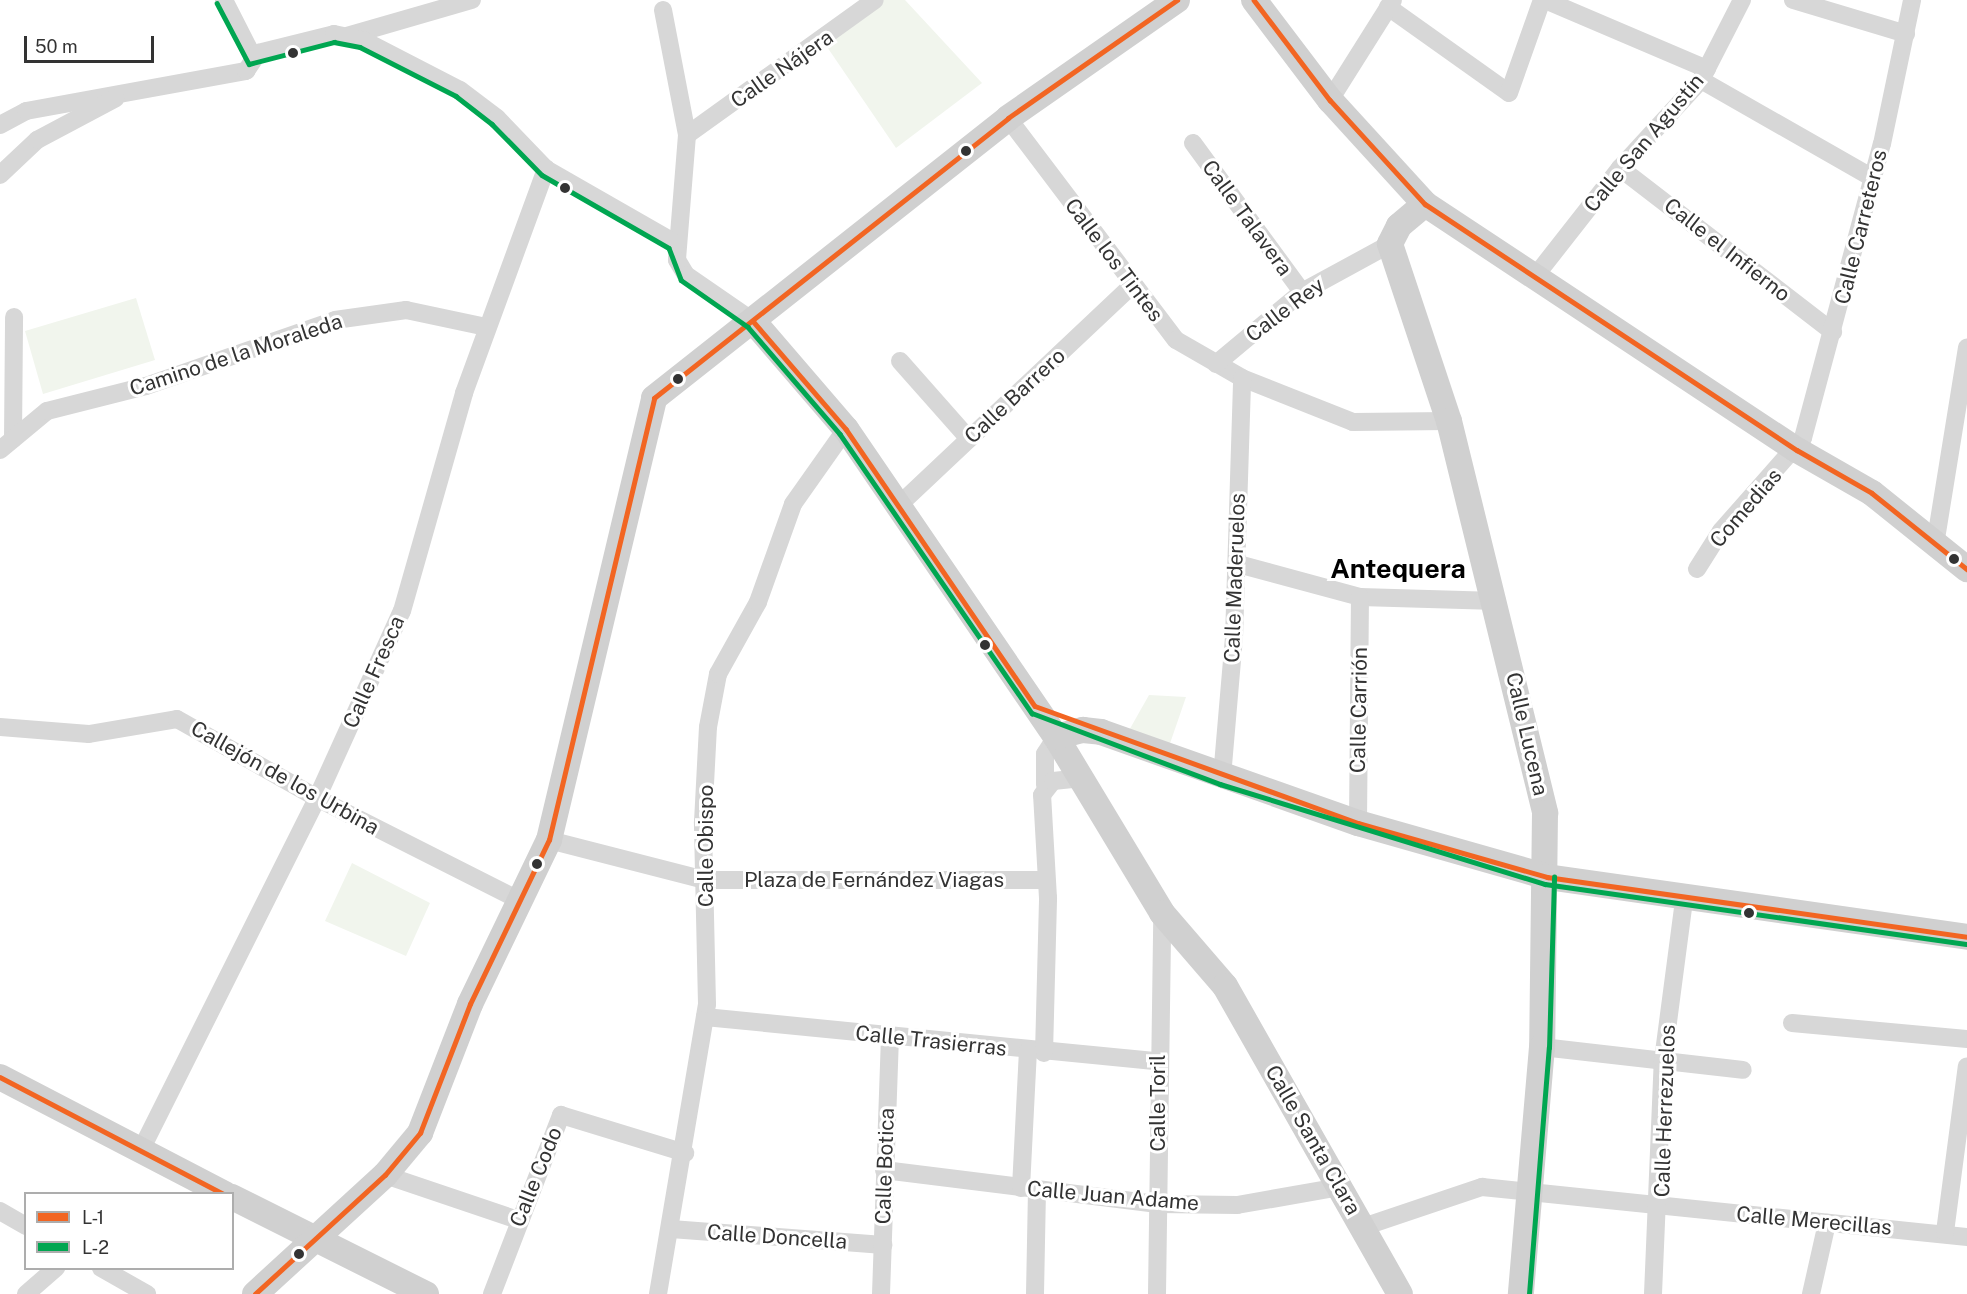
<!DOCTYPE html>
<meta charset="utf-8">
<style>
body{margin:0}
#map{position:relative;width:1967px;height:1294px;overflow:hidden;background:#fff;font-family:"Public Sans",sans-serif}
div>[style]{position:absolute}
.green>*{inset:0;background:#f1f5ed}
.street>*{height:18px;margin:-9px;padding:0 9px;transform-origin:9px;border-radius:9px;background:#d7d7d7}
.secondary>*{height:26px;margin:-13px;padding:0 13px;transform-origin:13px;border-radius:13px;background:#d0d0d0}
.bus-1>*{height:4.5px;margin:-2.25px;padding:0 2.25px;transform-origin:2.25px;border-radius:2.25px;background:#f26522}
.bus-2>*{height:4.5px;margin:-2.25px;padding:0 2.25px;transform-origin:2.25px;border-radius:2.25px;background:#00a651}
.dots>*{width:16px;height:16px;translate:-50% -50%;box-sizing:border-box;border:3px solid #fff;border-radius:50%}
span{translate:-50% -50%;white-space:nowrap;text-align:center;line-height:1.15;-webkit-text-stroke:6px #fff;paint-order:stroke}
.street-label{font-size:21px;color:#333}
.district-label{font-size:27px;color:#000;font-weight:700}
.legend{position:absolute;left:24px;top:1192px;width:210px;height:78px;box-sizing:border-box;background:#fff;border:2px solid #adadad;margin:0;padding:8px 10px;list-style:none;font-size:18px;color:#333}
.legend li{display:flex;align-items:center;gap:12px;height:30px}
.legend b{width:30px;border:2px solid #adadad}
.scale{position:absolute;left:24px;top:36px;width:130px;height:27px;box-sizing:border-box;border:3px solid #333;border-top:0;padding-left:8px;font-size:18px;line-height:21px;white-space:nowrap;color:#333;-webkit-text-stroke:4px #fff;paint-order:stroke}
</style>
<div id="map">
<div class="green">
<i style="clip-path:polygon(875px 0,905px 0,982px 83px,896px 148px,823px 41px)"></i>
<i style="clip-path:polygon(136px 298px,155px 360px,43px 394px,25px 331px)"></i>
<i style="clip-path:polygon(1149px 695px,1186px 697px,1166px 755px,1123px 741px)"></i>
<i style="clip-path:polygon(352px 863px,430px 903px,406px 956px,325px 921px)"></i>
</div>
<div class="street">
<i style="left:224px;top:0;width:64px;rotate:63deg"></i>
<i style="left:1545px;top:0;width:176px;rotate:23.1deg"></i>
<i style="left:1793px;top:0;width:118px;rotate:16.7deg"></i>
<i style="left:1388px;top:7px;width:148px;rotate:35.4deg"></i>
<i style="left:1509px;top:93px;width:99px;rotate:-70.5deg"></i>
<i style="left:663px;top:10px;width:127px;rotate:79.1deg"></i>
<i style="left:687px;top:135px;width:125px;rotate:94.6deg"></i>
<i style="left:677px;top:260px;width:17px;rotate:59deg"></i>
<i style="left:686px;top:275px;width:81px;rotate:34.5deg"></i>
<i style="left:347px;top:36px;width:130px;rotate:-16.1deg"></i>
<i style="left:1701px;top:80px;width:198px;rotate:29.7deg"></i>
<i style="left:1330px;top:100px;width:118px;rotate:-57.8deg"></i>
<i style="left:1008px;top:118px;width:278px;rotate:52.9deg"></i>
<i style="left:1176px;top:340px;width:76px;rotate:29.9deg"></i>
<i style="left:1242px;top:378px;width:119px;rotate:21.6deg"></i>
<i style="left:1353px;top:422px;width:96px;rotate:-0.6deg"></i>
<i style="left:0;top:125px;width:30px;rotate:-28deg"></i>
<i style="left:26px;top:111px;width:224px;rotate:-10.3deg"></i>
<i style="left:246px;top:71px;width:22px;rotate:-56deg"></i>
<i style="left:258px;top:53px;width:78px;rotate:-14deg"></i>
<i style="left:334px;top:34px;width:30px;rotate:12deg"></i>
<i style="left:363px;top:40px;width:109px;rotate:27.3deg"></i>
<i style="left:460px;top:90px;width:46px;rotate:37.1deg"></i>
<i style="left:497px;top:118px;width:71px;rotate:46.1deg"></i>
<i style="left:546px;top:169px;width:149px;rotate:29.8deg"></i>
<i style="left:687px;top:135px;width:231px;rotate:-35.7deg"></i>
<i style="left:1193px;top:143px;width:185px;rotate:53.8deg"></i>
<i style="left:1620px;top:168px;width:269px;rotate:37.6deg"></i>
<i style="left:0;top:175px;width:51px;rotate:-43.4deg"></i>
<i style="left:37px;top:140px;width:89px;rotate:-28deg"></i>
<i style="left:1533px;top:279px;width:141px;rotate:-51.9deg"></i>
<i style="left:1620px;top:168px;width:120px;rotate:-47.4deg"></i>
<i style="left:1701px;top:80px;width:90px;rotate:-62.9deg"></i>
<i style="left:900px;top:361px;width:104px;rotate:48.5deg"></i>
<i style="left:1216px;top:364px;width:112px;rotate:-39.9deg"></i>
<i style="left:1302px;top:292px;width:100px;rotate:-28.6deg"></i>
<i style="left:13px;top:439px;width:122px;rotate:-89.5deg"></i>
<i style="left:0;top:450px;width:61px;rotate:-39.7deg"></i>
<i style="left:47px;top:411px;width:102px;rotate:-14.2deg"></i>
<i style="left:146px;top:386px;width:200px;rotate:-19.2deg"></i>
<i style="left:335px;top:320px;width:72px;rotate:-8deg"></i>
<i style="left:406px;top:310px;width:82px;rotate:12deg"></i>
<i style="left:899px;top:505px;width:319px;rotate:-43.3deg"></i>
<i style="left:1935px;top:545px;width:200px;rotate:-80.8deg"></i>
<i style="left:1238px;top:564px;width:126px;rotate:15.1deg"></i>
<i style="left:1360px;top:597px;width:137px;rotate:1.7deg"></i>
<i style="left:1697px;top:569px;width:45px;rotate:-57.7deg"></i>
<i style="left:1721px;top:531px;width:124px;rotate:-48.6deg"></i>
<i style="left:1803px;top:438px;width:304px;rotate:-75deg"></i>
<i style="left:1882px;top:144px;width:147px;rotate:-78.2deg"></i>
<i style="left:0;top:727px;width:89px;rotate:4.5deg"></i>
<i style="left:89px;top:734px;width:89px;rotate:-9.7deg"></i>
<i style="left:177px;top:719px;width:161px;rotate:29.4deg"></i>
<i style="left:317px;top:798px;width:229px;rotate:26.8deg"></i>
<i style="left:1222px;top:777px;width:140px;rotate:-85.1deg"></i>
<i style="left:1234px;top:638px;width:260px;rotate:-88.2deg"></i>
<i style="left:1045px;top:785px;width:31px;rotate:-90deg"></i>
<i style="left:1045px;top:754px;width:20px;rotate:-57deg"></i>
<i style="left:1358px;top:823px;width:226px;rotate:-89.5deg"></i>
<i style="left:549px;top:840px;width:161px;rotate:14.4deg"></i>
<i style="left:705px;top:880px;width:339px"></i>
<i style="left:705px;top:1017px;width:454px;rotate:5.6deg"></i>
<i style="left:1792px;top:1023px;width:176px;rotate:5.2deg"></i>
<i style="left:1542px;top:1047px;width:202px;rotate:6.5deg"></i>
<i style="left:1044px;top:1053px;width:155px;rotate:-88.5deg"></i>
<i style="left:1048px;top:898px;width:103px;rotate:-93.3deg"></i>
<i style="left:1042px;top:795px;width:18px;rotate:-52deg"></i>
<i style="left:1053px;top:781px;width:27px;rotate:-6deg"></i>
<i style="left:141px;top:1150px;width:394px;rotate:-63.4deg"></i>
<i style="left:317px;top:798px;width:205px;rotate:-65.6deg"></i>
<i style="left:402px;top:611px;width:227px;rotate:-74.1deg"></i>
<i style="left:464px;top:393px;width:239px;rotate:-69.9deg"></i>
<i style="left:884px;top:1170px;width:276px;rotate:7.1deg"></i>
<i style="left:1158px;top:1204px;width:79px;rotate:0.7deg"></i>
<i style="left:1237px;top:1205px;width:105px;rotate:-9.9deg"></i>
<i style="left:385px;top:1175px;width:140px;rotate:18.7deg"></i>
<i style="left:1021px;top:1188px;width:137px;rotate:-87.1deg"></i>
<i style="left:0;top:1211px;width:30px;rotate:30deg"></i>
<i style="left:1363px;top:1227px;width:126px;rotate:-18.6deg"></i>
<i style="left:1482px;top:1187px;width:488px;rotate:5.9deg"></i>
<i style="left:671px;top:1229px;width:213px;rotate:4.3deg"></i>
<i style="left:1945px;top:1232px;width:167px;rotate:-82.5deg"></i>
<i style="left:101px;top:1268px;width:53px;rotate:29.5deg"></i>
<i style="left:26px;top:1294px;width:40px;rotate:-41deg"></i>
<i style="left:492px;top:1294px;width:192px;rotate:-68.9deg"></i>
<i style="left:561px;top:1115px;width:130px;rotate:17deg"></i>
<i style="left:658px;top:1294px;width:294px;rotate:-80.4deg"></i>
<i style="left:707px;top:1004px;width:182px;rotate:-91.3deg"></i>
<i style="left:703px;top:822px;width:95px;rotate:-87deg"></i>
<i style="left:708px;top:727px;width:54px;rotate:-79.3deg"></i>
<i style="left:718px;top:674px;width:82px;rotate:-60.9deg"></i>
<i style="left:758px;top:602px;width:104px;rotate:-70.3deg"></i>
<i style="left:793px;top:504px;width:92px;rotate:-54.8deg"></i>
<i style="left:881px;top:1294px;width:257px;rotate:-88deg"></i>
<i style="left:1035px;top:1294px;width:104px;rotate:-88.9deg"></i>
<i style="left:1157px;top:1294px;width:381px;rotate:-89.2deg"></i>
<i style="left:1653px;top:1294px;width:234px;rotate:-87.6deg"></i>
<i style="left:1663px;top:1060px;width:168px;rotate:-82.5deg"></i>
<i style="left:1811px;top:1294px;width:73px;rotate:-77.3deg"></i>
</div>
<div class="secondary">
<i style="left:1254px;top:0;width:126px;rotate:52.8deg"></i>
<i style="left:1330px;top:100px;width:141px;rotate:47.6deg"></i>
<i style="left:1425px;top:204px;width:446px;rotate:33.5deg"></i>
<i style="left:1797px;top:450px;width:86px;rotate:29.8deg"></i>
<i style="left:1872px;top:493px;width:122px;rotate:38.7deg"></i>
<i style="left:1425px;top:204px;width:34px;rotate:140deg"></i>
<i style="left:1399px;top:226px;width:20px;rotate:117deg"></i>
<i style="left:1390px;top:244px;width:187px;rotate:71.6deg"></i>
<i style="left:1449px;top:421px;width:404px;rotate:76.2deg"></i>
<i style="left:1545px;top:813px;width:234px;rotate:90.7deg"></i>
<i style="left:1542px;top:1047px;width:248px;rotate:94.9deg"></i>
<i style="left:753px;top:321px;width:143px;rotate:49.3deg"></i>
<i style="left:846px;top:429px;width:373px;rotate:55.7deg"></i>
<i style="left:1056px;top:737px;width:205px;rotate:58.9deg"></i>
<i style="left:1162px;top:913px;width:96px;rotate:49.2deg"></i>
<i style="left:1225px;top:986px;width:354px;rotate:60.4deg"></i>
<i style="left:1056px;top:737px;width:28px;rotate:-15deg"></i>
<i style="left:1083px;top:730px;width:18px;rotate:6deg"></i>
<i style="left:1101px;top:732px;width:273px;rotate:19.5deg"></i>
<i style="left:1358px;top:823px;width:197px;rotate:15.9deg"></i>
<i style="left:1547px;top:877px;width:424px;rotate:8.1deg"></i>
<i style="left:0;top:1077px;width:254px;rotate:27.5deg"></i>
<i style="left:232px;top:1197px;width:217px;rotate:26.6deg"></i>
<i style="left:255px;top:1294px;width:176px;rotate:-42.5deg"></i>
<i style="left:385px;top:1175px;width:55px;rotate:-50.2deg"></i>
<i style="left:420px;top:1133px;width:138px;rotate:-68.8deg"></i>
<i style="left:470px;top:1004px;width:182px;rotate:-64.3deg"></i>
<i style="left:549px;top:840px;width:454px;rotate:-76.6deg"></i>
<i style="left:654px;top:398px;width:451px;rotate:-38.3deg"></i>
<i style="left:1008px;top:118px;width:206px;rotate:-34.9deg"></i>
</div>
<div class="bus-1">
<i style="left:1254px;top:0;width:126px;rotate:52.8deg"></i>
<i style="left:1330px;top:100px;width:141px;rotate:47.6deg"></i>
<i style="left:1425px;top:204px;width:446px;rotate:33.5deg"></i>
<i style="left:1797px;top:450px;width:86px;rotate:29.8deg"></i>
<i style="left:1872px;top:493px;width:122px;rotate:38.7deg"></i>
<i style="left:753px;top:321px;width:143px;rotate:49.3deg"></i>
<i style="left:846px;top:429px;width:335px;rotate:55.7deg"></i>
<i style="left:1035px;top:706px;width:344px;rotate:19.9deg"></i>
<i style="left:1358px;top:823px;width:197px;rotate:15.9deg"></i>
<i style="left:1547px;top:877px;width:424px;rotate:8.1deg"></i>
<i style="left:0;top:1077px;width:253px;rotate:27.6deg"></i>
<i style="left:255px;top:1294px;width:176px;rotate:-42.5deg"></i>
<i style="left:385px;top:1175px;width:55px;rotate:-50.2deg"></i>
<i style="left:420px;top:1133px;width:138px;rotate:-68.8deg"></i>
<i style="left:470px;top:1004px;width:182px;rotate:-64.3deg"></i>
<i style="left:549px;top:840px;width:454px;rotate:-76.6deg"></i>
<i style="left:654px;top:398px;width:451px;rotate:-38.3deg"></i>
<i style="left:1008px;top:118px;width:206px;rotate:-34.9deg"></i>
</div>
<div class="bus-2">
<i style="left:217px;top:3px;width:69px;rotate:62.3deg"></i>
<i style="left:249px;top:64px;width:88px;rotate:-14.5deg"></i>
<i style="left:334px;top:42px;width:26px;rotate:11deg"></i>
<i style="left:360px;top:47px;width:108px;rotate:27deg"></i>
<i style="left:456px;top:96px;width:46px;rotate:37.9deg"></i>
<i style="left:492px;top:124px;width:71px;rotate:45.6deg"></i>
<i style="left:542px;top:175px;width:146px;rotate:29.9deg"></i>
<i style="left:669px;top:248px;width:34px;rotate:69deg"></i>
<i style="left:681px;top:280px;width:82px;rotate:35deg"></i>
<i style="left:748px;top:327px;width:141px;rotate:49.3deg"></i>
<i style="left:840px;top:434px;width:339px;rotate:55.5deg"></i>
<i style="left:1032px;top:713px;width:201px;rotate:20.7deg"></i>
<i style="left:1220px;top:784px;width:340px;rotate:17.1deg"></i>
<i style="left:1545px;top:884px;width:425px;rotate:8.1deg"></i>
<i style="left:1529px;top:1294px;width:247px;rotate:-85.4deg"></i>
<i style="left:1549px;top:1048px;width:171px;rotate:-88.3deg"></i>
</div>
<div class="dots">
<i style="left:293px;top:53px;background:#333"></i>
<i style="left:966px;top:151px;background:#333"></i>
<i style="left:565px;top:188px;background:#333"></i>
<i style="left:678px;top:379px;background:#333"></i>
<i style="left:1954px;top:559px;background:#333"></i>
<i style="left:985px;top:645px;background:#333"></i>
<i style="left:537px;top:864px;background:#333"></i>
<i style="left:1749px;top:913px;background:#333"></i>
<i style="left:299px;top:1254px;background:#333"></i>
</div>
<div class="street-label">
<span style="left:782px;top:69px;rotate:-35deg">Calle Nájera</span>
<span style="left:1644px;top:143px;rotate:-50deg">Calle San Agustín</span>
<span style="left:1247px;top:218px;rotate:54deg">Calle Talavera</span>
<span style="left:1861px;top:227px;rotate:-76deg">Calle Carreteros</span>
<span style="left:1727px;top:250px;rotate:38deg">Calle el Infierno</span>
<span style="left:1114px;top:260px;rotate:53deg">Calle los Tintes</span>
<span style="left:1285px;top:310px;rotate:-37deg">Calle Rey</span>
<span style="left:236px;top:355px;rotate:-18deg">Camino de la Moraleda</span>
<span style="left:1015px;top:396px;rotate:-43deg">Calle Barrero</span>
<span style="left:1746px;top:508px;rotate:-49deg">Comedias</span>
<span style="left:1235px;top:578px;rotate:-88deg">Calle Maderuelos</span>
<span style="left:374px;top:672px;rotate:-66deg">Calle Fresca</span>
<span style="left:1359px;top:710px;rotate:-89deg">Calle Carrión</span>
<span style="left:1527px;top:734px;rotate:77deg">Calle Lucena</span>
<span style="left:285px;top:778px;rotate:29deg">Callejón de los Urbina</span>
<span style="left:706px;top:846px;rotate:-90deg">Calle Obispo</span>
<span style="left:874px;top:880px">Plaza de Fernández Viagas</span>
<span style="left:931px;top:1041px;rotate:6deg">Calle Trasierras</span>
<span style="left:1158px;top:1103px;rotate:-90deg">Calle Toril</span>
<span style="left:1665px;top:1111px;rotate:-88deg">Calle Herrezuelos</span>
<span style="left:1313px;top:1140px;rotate:60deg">Calle Santa Clara</span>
<span style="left:885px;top:1166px;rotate:-88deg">Calle Botica</span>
<span style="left:536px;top:1177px;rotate:-68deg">Calle Codo</span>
<span style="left:1113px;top:1196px;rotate:5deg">Calle Juan Adame</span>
<span style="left:1814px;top:1221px;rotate:5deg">Calle Merecillas</span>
<span style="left:777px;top:1237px;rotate:4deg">Calle Doncella</span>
</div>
<div class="district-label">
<span style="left:1398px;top:569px">Antequera</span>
</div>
<ul class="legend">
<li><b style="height:8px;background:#f26522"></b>L-1</li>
<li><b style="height:8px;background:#00a651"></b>L-2</li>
</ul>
<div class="scale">50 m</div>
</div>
